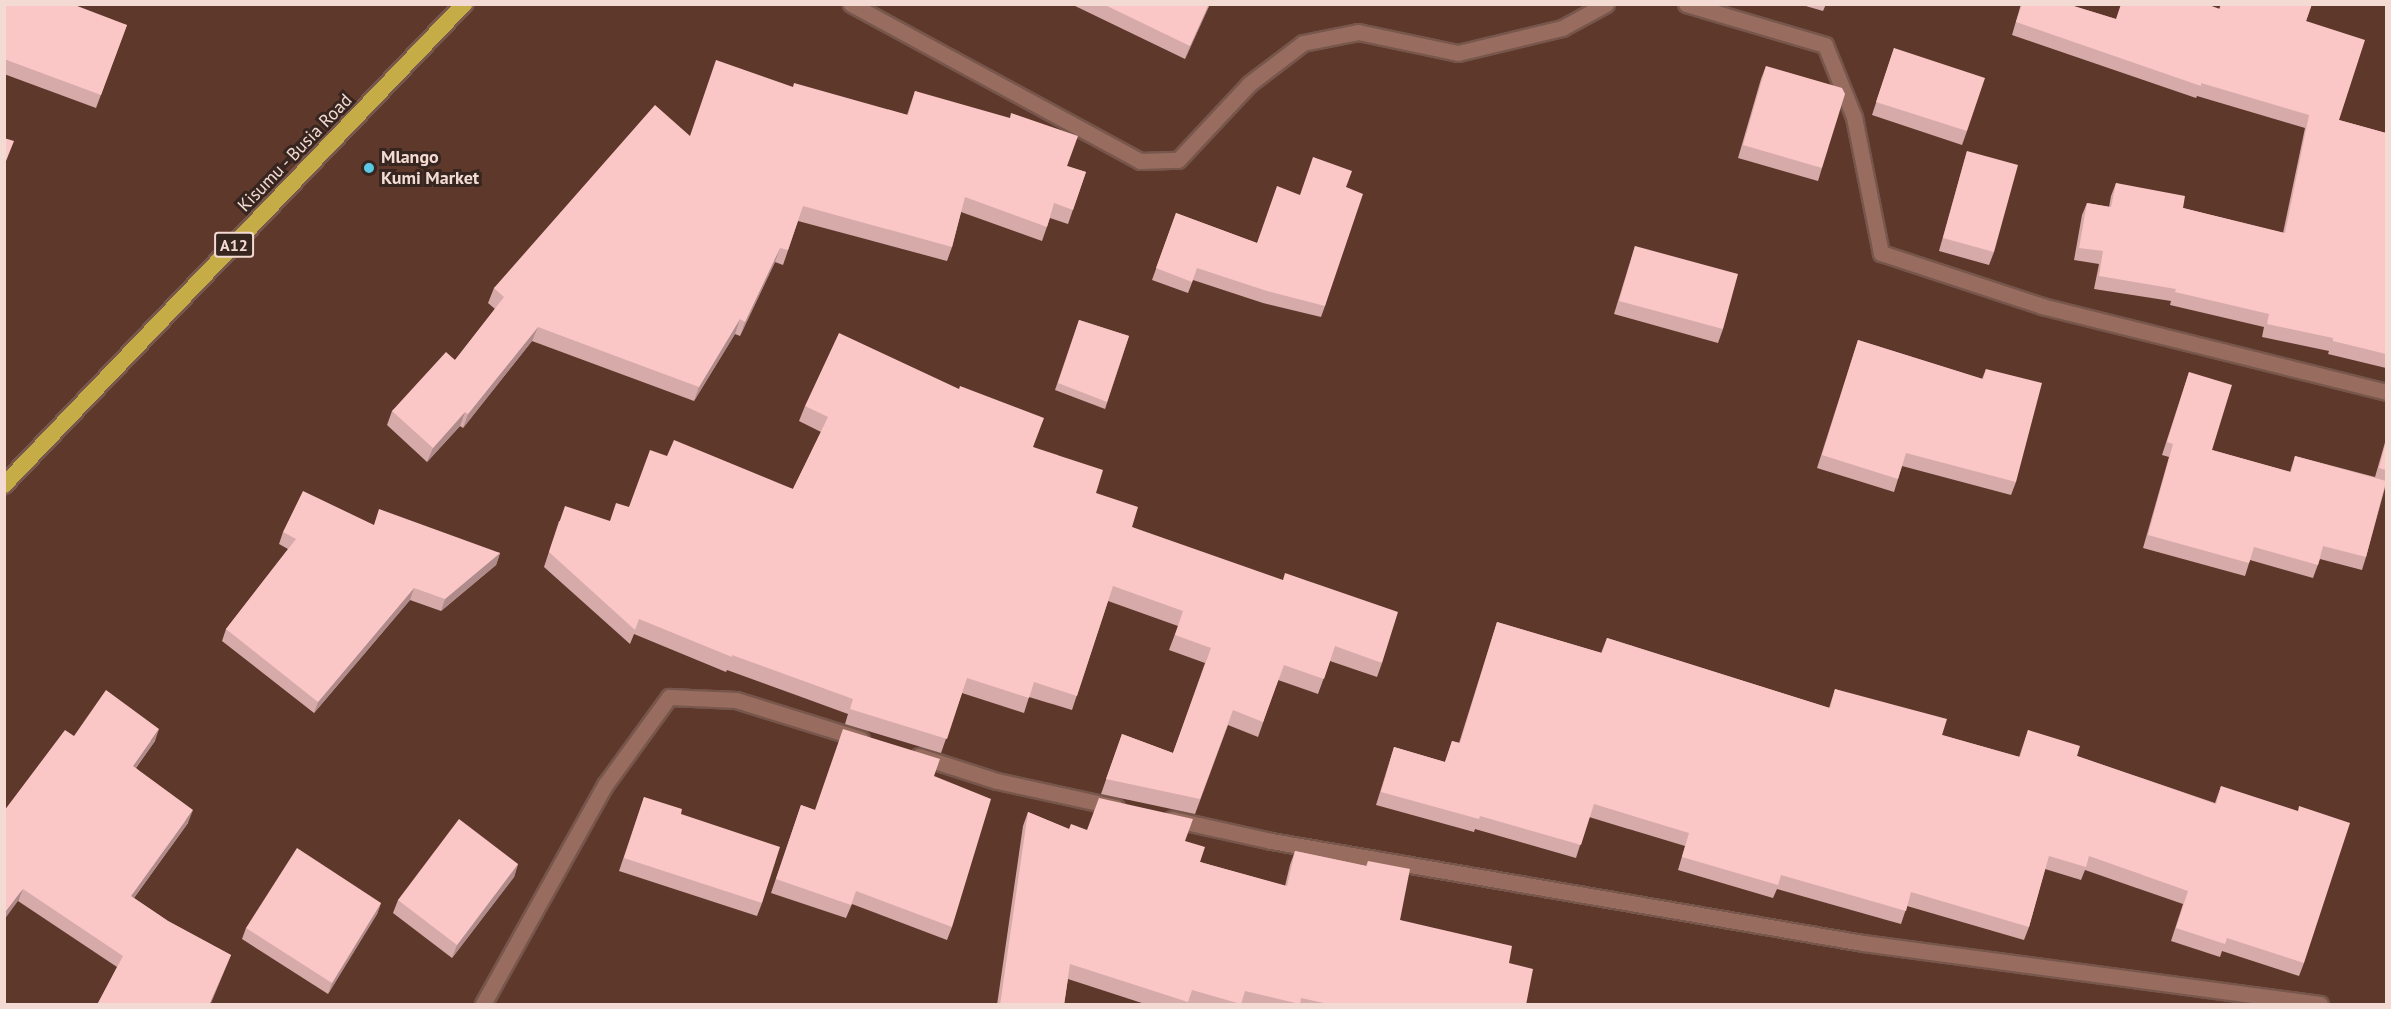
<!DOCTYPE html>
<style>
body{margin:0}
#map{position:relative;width:2391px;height:1009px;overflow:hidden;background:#5e382b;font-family:"PT Sans",sans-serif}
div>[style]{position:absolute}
.roads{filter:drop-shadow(2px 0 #77564c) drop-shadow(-2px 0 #77564c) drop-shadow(0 2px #77564c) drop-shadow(0 -2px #77564c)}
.minor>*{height:15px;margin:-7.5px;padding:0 7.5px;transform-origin:7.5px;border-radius:7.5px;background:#986d5f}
.trunk>*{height:16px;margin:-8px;padding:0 8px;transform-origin:8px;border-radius:8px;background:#c6ac46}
.wall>*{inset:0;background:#d7aaaa}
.shaded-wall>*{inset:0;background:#af8b8b}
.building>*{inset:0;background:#fac6c6}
.dots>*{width:16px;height:16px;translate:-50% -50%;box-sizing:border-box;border:3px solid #37251f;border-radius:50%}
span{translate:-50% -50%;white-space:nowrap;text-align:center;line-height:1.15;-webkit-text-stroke:6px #37251f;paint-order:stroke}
.shield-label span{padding:2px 4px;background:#37251f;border:2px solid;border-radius:4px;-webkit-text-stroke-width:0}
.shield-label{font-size:16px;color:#f3dad2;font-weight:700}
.street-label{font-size:18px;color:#f3dad2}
.poi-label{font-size:18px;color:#f3dad2;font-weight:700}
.left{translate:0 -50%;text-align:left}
.frame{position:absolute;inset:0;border:6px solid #f3dad2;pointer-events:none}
</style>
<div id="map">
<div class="roads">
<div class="minor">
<i style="left:851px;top:4px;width:329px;rotate:28.5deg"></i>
<i style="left:1140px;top:161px;width:38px;rotate:-2deg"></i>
<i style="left:1178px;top:160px;width:104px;rotate:-46.9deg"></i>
<i style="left:1249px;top:84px;width:68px;rotate:-37.2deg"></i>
<i style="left:1303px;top:43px;width:56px;rotate:-11.3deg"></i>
<i style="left:1358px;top:32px;width:102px;rotate:11.9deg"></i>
<i style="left:1458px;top:53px;width:107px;rotate:-13.5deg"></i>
<i style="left:1562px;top:28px;width:50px;rotate:-28.6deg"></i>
<i style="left:1686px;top:4px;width:145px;rotate:16.4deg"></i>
<i style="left:1825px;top:45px;width:78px;rotate:68.1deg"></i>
<i style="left:1854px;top:117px;width:139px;rotate:78.8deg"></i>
<i style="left:1881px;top:253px;width:169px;rotate:18.2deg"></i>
<i style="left:2042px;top:306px;width:355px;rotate:14deg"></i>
<i style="left:919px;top:756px;width:82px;rotate:17.8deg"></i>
<i style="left:997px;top:781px;width:122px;rotate:12.3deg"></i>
<i style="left:1172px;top:819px;width:101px;rotate:12.5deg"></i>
<i style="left:1271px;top:841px;width:601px;rotate:9.78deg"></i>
<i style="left:1863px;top:943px;width:461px;rotate:7.6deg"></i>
<i style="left:483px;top:1004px;width:251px;rotate:-60.9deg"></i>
<i style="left:605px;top:785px;width:109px;rotate:-54deg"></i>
<i style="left:669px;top:697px;width:67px;rotate:2.6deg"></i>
<i style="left:736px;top:700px;width:131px;rotate:17.3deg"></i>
</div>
<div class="trunk">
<i style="left:4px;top:485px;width:666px;rotate:-46.28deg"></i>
</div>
</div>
<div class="wall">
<i style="clip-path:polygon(4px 4px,127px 25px,96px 108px,4px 74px)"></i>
<i style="clip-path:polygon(1071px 4px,1210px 4px,1185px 59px)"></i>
<i style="clip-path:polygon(1799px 4px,1826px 4px,1823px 11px)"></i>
<i style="clip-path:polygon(2021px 4px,2067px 4px,2116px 19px,2219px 9px,2221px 4px,2312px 4px,2306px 21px,2339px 120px,2386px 133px,2386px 368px,2328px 354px,2329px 351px,2262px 337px,2264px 327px,2170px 305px,2171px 301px,2094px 289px,2099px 264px,2074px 260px,2082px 215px,2087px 203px,2109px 207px,2111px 196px,2116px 183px,2183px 208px,2283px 233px,2305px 128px,2197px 96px,2196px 98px,2012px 35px)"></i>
<i style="clip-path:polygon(1894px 48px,1967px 131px,1962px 145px,1872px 115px)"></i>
<i style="clip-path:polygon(1766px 66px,1822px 168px,1818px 181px,1738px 158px,1761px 79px)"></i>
<i style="clip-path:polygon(792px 87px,907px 115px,915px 91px,1067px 166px,1086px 172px,1068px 224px,1050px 218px,1042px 241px,961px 212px,952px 247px,947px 261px,798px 221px,783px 265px,775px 262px,740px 336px,735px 334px,694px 401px,532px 341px,463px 428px,460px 426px,427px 462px,387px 425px,392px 411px,455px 360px,495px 309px,488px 303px,494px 288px,690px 136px)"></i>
<i style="clip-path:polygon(1967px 151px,1994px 252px,1989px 265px,1939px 251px,1963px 165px)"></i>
<i style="clip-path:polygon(1346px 187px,1325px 306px,1321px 317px,1263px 303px,1193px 280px,1188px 293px,1152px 280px,1176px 213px,1257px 243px,1299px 195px)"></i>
<i style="clip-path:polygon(1635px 246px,1723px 329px,1718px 343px,1614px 314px)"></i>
<i style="clip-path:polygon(1079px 320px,1129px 336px,1105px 409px,1055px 390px)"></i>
<i style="clip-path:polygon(1858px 340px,1982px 379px,1986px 369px,2016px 482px,2011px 495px,1902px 466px,1894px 492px,1817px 468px)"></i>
<i style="clip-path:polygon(2189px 372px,2212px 450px,2290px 472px,2295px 456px,2375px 477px,2386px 439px,2386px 484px,2366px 557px,2362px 570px,2320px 559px,2313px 578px,2250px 560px,2245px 576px,2143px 548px,2169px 457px,2162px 455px)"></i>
<i style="clip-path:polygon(805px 406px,1033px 447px,1096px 493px,1132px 527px,1382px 663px,1377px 677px,1330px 661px,1318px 694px,1278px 680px,1258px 737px,1228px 725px,1195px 814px,1101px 794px,1122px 734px,1173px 753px,1205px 663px,1169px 650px,1178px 626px,1108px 601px,1072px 710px,1029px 697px,1024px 713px,962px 693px,941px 753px,845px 724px,848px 714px,727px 670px,726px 672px,634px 634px,630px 644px,544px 567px,559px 521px,610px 521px,629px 507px,667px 456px,793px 489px,821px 432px,799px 421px)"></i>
<i style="clip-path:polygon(374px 525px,500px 553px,496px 565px,441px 611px,410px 600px,314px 713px,222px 641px,226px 629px,288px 549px,279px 544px,283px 532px)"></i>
<i style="clip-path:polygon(1497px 622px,1601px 653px,1607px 638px,1829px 708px,1835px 689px,1942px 735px,2019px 757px,2028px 730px,2077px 756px,2215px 803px,2221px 786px,2304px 963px,2299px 976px,2222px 951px,2220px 957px,2171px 941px,2183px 904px,2085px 870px,2081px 880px,2045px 869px,2029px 927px,2024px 940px,1907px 906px,1901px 924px,1777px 889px,1773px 898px,1678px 870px,1685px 846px,1589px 817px,1576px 858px,1475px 829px,1474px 832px,1376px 805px,1394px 747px,1445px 762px,1452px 741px,1459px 743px)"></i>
<i style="clip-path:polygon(74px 736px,155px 741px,136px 768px,188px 823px,134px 898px,168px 921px,231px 955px,210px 1005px,97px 1005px,117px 967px,18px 901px)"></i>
<i style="clip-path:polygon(934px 776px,952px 927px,947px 940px,852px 904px,846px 918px,771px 893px,801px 805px,815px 810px)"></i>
<i style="clip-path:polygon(644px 797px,762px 903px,757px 916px,619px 871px)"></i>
<i style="clip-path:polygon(1028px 812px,1069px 829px,1185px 841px,1200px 862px,1285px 886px,1290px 865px,1295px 851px,1366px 866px,1368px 861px,1400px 920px,1509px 963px,1526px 1005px,1148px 1005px,1068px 979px,1064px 1005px,997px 1005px,1023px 826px)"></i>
<i style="clip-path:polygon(518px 864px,514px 877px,452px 958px,393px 913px,398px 900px)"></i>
<i style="clip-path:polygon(381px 903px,377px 914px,328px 994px,242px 939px,246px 928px)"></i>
</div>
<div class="shaded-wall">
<i style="clip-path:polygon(1209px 4px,1210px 4px,1185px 59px,1190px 46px)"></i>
<i style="clip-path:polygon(780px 248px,775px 262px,740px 336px,745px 322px)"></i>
<i style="clip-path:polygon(740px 319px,735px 334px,694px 401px,699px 387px)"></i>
<i style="clip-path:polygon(538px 327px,532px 341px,463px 428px,468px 414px)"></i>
<i style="clip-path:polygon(465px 412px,460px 426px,427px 462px,433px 448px)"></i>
<i style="clip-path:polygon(500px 553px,496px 565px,441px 611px,445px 599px)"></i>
<i style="clip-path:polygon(414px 588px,410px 600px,314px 713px,318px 702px)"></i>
<i style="clip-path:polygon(159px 729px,155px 741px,128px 778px,133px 766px)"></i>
<i style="clip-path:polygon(193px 810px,188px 823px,126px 909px,131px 896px)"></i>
<i style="clip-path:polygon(518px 864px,514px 877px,452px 958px,457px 945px)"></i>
<i style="clip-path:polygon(23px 889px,18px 901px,4px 920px,4px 914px)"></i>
<i style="clip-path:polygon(381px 903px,377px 914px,328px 994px,332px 983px)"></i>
<i style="clip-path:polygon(231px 955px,210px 1005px,209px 1005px)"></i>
</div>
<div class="building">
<i style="clip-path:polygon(4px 4px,72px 4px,127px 25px,101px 95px,4px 59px)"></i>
<i style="clip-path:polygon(1103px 4px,1209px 4px,1190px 46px)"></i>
<i style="clip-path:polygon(2022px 4px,2067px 4px,2116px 19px,2121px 4px,2206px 4px,2220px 9px,2221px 4px,2312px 4px,2306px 21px,2365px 40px,2339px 120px,2386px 133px,2386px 354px,2333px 341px,2333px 338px,2267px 324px,2269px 314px,2175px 292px,2176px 289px,2099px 276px,2103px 251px,2079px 248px,2087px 203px,2111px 207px,2116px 183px,2185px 196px,2183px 208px,2285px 233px,2309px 115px,2201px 83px,2201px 86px,2016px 22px)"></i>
<i style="clip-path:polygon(1894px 48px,1985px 78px,1967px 131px,1876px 102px)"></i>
<i style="clip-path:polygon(716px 60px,793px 87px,794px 83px,908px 115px,915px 91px,1010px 118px,1011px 113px,1078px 136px,1067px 166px,1086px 172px,1073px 210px,1054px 203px,1047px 227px,965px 197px,952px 247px,803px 206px,788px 250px,780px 248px,745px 322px,740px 319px,699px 387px,538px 327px,468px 414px,465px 412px,433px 448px,392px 411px,446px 352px,455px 360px,504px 297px,494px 288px,655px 105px,690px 136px)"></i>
<i style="clip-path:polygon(1766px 66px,1842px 88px,1845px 94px,1822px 168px,1743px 145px)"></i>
<i style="clip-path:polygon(4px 138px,14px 141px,4px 166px)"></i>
<i style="clip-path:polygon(1967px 151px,2018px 165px,1994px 252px,1943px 238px)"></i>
<i style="clip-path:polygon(1313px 157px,1352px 171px,1346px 187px,1363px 194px,1325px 306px,1267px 291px,1197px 268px,1192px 282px,1156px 268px,1176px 213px,1257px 243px,1277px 186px,1300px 195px)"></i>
<i style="clip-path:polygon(1635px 246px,1738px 274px,1723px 329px,1619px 301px)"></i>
<i style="clip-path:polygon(1079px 320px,1129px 336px,1107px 402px,1058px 383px)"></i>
<i style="clip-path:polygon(839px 333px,959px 389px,960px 386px,1044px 418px,1033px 447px,1103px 470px,1096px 493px,1138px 507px,1132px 527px,1283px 580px,1285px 573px,1398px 612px,1382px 663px,1335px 646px,1324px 679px,1284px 665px,1263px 722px,1233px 710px,1200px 799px,1106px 779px,1122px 734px,1173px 753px,1211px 648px,1175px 635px,1183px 611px,1113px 586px,1077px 696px,1034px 682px,1029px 698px,967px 678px,947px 739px,850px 709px,853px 699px,732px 655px,732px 657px,639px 619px,635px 630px,549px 552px,565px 506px,610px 521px,616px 503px,629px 507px,650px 450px,667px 456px,674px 440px,793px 489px,828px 417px,805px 406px)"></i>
<i style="clip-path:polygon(1858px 340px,1983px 379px,1986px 369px,2042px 383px,2016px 482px,1906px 453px,1898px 479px,1822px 455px)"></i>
<i style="clip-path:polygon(2189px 372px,2232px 385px,2212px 450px,2291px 472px,2295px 456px,2386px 481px,2366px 557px,2323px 546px,2318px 565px,2254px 547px,2249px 563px,2148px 535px,2173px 444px,2167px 442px)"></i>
<i style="clip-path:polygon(2386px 442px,2386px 470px,2379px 468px)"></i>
<i style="clip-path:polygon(303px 491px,374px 525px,379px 509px,500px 553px,445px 599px,414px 588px,318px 702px,226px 629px,296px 539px,283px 532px)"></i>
<i style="clip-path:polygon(1497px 622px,1602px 653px,1607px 638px,1830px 708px,1835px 689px,1947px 719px,1942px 735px,2020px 757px,2028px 730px,2080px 746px,2077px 756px,2216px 804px,2221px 786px,2298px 811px,2299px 806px,2350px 823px,2304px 963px,2227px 938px,2225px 944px,2176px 928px,2188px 891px,2089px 856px,2086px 867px,2049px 856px,2029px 927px,1911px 892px,1906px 911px,1781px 875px,1778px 885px,1682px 857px,1689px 833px,1594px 804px,1581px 845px,1480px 816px,1479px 819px,1381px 792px,1394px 747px,1445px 762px,1452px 741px,1460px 743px)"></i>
<i style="clip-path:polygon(106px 690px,159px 729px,133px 766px,193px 810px,131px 896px,168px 921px,231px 955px,209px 1005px,97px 1005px,123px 956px,23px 889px,4px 914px,4px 811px,65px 730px,74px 736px)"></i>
<i style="clip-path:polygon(843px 729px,940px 759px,934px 776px,991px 799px,952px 927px,856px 891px,851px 905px,776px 879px,801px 805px,815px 810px)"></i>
<i style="clip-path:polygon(644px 797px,682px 809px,681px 814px,780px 847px,762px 903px,624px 858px)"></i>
<i style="clip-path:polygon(1099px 798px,1193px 819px,1185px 841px,1205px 847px,1200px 862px,1287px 886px,1295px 851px,1367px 866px,1368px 861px,1410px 869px,1400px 920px,1512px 946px,1509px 963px,1533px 969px,1526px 1005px,1333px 1005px,1301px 998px,1300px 1004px,1245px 991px,1241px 1004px,1192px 990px,1188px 1002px,1070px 964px,1064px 1005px,1000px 1005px,1028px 812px,1069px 829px,1071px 824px,1087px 830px)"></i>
<i style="clip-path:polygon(459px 819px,518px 864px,457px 945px,398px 900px)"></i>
<i style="clip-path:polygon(297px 848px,381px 903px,332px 983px,246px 928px)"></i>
</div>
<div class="dots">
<i style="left:369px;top:168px;background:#5bc8e6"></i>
</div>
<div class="shield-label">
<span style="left:234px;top:245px">A12</span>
</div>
<div class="street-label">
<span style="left:295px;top:153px;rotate:-46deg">Kisumu - Busia Road</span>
</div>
<div class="poi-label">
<span class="left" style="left:381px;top:168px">Mlango<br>Kumi Market</span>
</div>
<div class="frame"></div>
</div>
